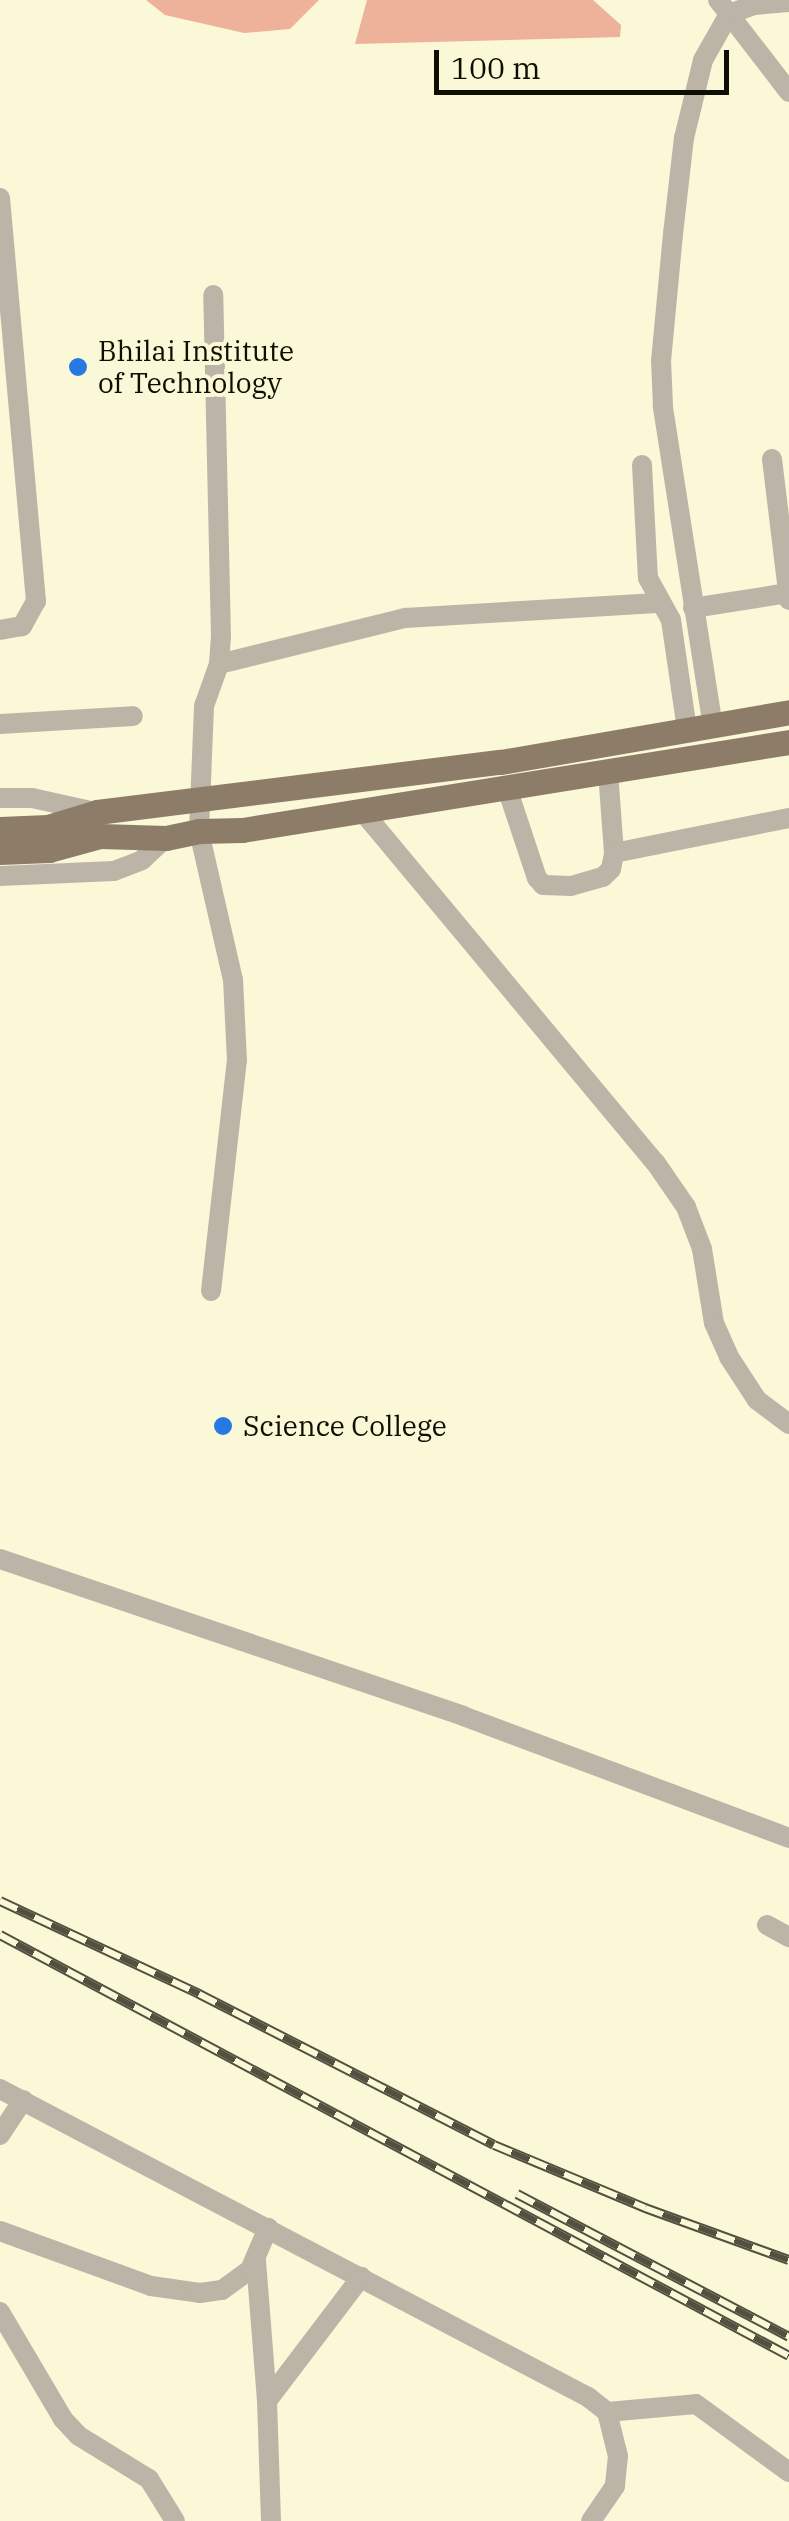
<!DOCTYPE html>
<style>
body{margin:0}
#map{position:relative;width:789px;height:2521px;overflow:hidden;background:#faf8d7;font-family:"IBM Plex Serif",serif}
div>[style]{position:absolute}
.green>*{inset:0;background:#eeb29a}
.minor>*{height:20px;margin:-10px;padding:0 10px;transform-origin:10px;border-radius:10px;background:#bdb4a8}
.major>*{height:25px;margin:-12.5px;padding:0 12.5px;transform-origin:12.5px;border-radius:12.5px;background:#8d7d68}
.rail>*{height:10px;margin-top:-5px;transform-origin:0;background:repeating-linear-gradient(90deg,#faf8d7 0 19px,#525140 0 38px);box-sizing:border-box;border-block:2px solid #525140}
.dots>*{width:28px;height:28px;translate:-50% -50%;box-sizing:border-box;border:5px solid #faf8d7;border-radius:50%}
span{translate:-50% -50%;white-space:nowrap;text-align:center;line-height:1.15;-webkit-text-stroke:8px #faf8d7;paint-order:stroke}
.poi-label{font-size:28px;color:#0f0e04}
.left{translate:0 -50%;text-align:left}
.scale{position:absolute;left:434px;top:50px;width:295px;height:45px;box-sizing:border-box;border:5px solid #0f0e04;border-top:0;padding-left:12px;font-size:30px;line-height:35px;white-space:nowrap;color:#0f0e04;-webkit-text-stroke:8px #faf8d7;paint-order:stroke}
</style>
<div id="map">
<div class="green">
<i style="clip-path:polygon(146px 0,319px 0,290px 29px,244px 33px,165px 15px)"></i>
<i style="clip-path:polygon(367px 0,593px 0,621px 25px,620px 37px,355px 44px)"></i>
</div>
<div class="minor">
<i style="left:718px;top:0;width:116px;rotate:52.3deg"></i>
<i style="left:0;top:198px;width:405px;rotate:84.9deg"></i>
<i style="left:36px;top:601px;width:29px;rotate:119deg"></i>
<i style="left:22px;top:626px;width:22px;rotate:170deg"></i>
<i style="left:772px;top:459px;width:142px;rotate:83.1deg"></i>
<i style="left:642px;top:465px;width:113px;rotate:87deg"></i>
<i style="left:648px;top:578px;width:48px;rotate:61.3deg"></i>
<i style="left:671px;top:620px;width:111px;rotate:81.7deg"></i>
<i style="left:693px;top:608px;width:96px;rotate:-9deg"></i>
<i style="left:219px;top:664px;width:192px;rotate:-13.9deg"></i>
<i style="left:405px;top:618px;width:256px;rotate:-3.4deg"></i>
<i style="left:0;top:724px;width:133px;rotate:-3.4deg"></i>
<i style="left:713px;top:727px;width:325px;rotate:-98.9deg"></i>
<i style="left:663px;top:406px;width:45px;rotate:-92.5deg"></i>
<i style="left:661px;top:361px;width:128px;rotate:-84.6deg"></i>
<i style="left:673px;top:234px;width:97px;rotate:-83.5deg"></i>
<i style="left:684px;top:138px;width:80px;rotate:-76.3deg"></i>
<i style="left:703px;top:60px;width:53px;rotate:-60.5deg"></i>
<i style="left:729px;top:14px;width:27px;rotate:-20deg"></i>
<i style="left:754px;top:5px;width:35px;rotate:-5deg"></i>
<i style="left:507px;top:788px;width:95px;rotate:71.6deg"></i>
<i style="left:537px;top:878px;width:9px;rotate:49deg"></i>
<i style="left:543px;top:885px;width:28px;rotate:2deg"></i>
<i style="left:571px;top:886px;width:33px;rotate:-16deg"></i>
<i style="left:603px;top:877px;width:11px;rotate:-45deg"></i>
<i style="left:611px;top:869px;width:16px;rotate:-79deg"></i>
<i style="left:614px;top:853px;width:81px;rotate:-94.2deg"></i>
<i style="left:0;top:798px;width:32px"></i>
<i style="left:32px;top:798px;width:65px;rotate:12.5deg"></i>
<i style="left:363px;top:812px;width:456px;rotate:50.2deg"></i>
<i style="left:655px;top:1162px;width:55px;rotate:55.4deg"></i>
<i style="left:686px;top:1207px;width:45px;rotate:69.1deg"></i>
<i style="left:702px;top:1249px;width:75px;rotate:80.8deg"></i>
<i style="left:714px;top:1323px;width:37px;rotate:66deg"></i>
<i style="left:729px;top:1357px;width:51px;rotate:56.9deg"></i>
<i style="left:757px;top:1400px;width:40px;rotate:37deg"></i>
<i style="left:614px;top:853px;width:178px;rotate:-11.3deg"></i>
<i style="left:0;top:876px;width:114px;rotate:-2.5deg"></i>
<i style="left:114px;top:871px;width:30px;rotate:-21deg"></i>
<i style="left:142px;top:860px;width:33px;rotate:-43deg"></i>
<i style="left:211px;top:1291px;width:231px;rotate:-83.6deg"></i>
<i style="left:237px;top:1061px;width:81px;rotate:-92.8deg"></i>
<i style="left:233px;top:980px;width:153px;rotate:-102.9deg"></i>
<i style="left:199px;top:831px;width:125px;rotate:-87.7deg"></i>
<i style="left:204px;top:706px;width:45px;rotate:-70.3deg"></i>
<i style="left:219px;top:664px;width:27px;rotate:-86deg"></i>
<i style="left:221px;top:637px;width:342px;rotate:-91.3deg"></i>
<i style="left:0;top:1559px;width:489px;rotate:18.7deg"></i>
<i style="left:463px;top:1716px;width:348px;rotate:20.5deg"></i>
<i style="left:767px;top:1925px;width:25px;rotate:29deg"></i>
<i style="left:0;top:2089px;width:664px;rotate:27.65deg"></i>
<i style="left:588px;top:2397px;width:24px;rotate:38deg"></i>
<i style="left:607px;top:2412px;width:45px;rotate:76deg"></i>
<i style="left:618px;top:2456px;width:30px;rotate:96deg"></i>
<i style="left:615px;top:2486px;width:42px;rotate:124.4deg"></i>
<i style="left:0;top:2135px;width:42px;rotate:-56.7deg"></i>
<i style="left:0;top:2231px;width:161px;rotate:20deg"></i>
<i style="left:151px;top:2286px;width:49px;rotate:8.1deg"></i>
<i style="left:200px;top:2293px;width:22px;rotate:-8deg"></i>
<i style="left:222px;top:2290px;width:34px;rotate:-36deg"></i>
<i style="left:250px;top:2270px;width:46px;rotate:-66.8deg"></i>
<i style="left:256px;top:2261px;width:140px;rotate:85.5deg"></i>
<i style="left:0;top:2312px;width:124px;rotate:59.5deg"></i>
<i style="left:63px;top:2419px;width:23px;rotate:47deg"></i>
<i style="left:79px;top:2436px;width:82px;rotate:31.6deg"></i>
<i style="left:149px;top:2479px;width:49px;rotate:58.2deg"></i>
<i style="left:607px;top:2412px;width:89px;rotate:-5.1deg"></i>
<i style="left:696px;top:2404px;width:115px;rotate:36.2deg"></i>
<i style="left:271px;top:2521px;width:120px;rotate:-91.9deg"></i>
<i style="left:267px;top:2401px;width:156px;rotate:-52.8deg"></i>
</div>
<div class="major">
<i style="left:0;top:829px;width:48px;rotate:-2.4deg"></i>
<i style="left:48px;top:827px;width:51px;rotate:-17deg"></i>
<i style="left:97px;top:812px;width:407px;rotate:-7.1deg"></i>
<i style="left:501px;top:762px;width:292px;rotate:-9.8deg"></i>
<i style="left:0;top:852px;width:49px;rotate:-2.3deg"></i>
<i style="left:49px;top:850px;width:53px;rotate:-15.4deg"></i>
<i style="left:100px;top:836px;width:66px;rotate:1.7deg"></i>
<i style="left:166px;top:838px;width:34px;rotate:-12deg"></i>
<i style="left:199px;top:831px;width:43px;rotate:-1.3deg"></i>
<i style="left:242px;top:830px;width:554px;rotate:-9.14deg"></i>
</div>
<div class="rail">
<i style="left:0;top:1901px;width:220px;rotate:25deg"></i>
<i style="left:199px;top:1994px;width:331px;rotate:27.1deg"></i>
<i style="left:494px;top:2145px;width:164px;rotate:22.6deg"></i>
<i style="left:645px;top:2208px;width:153px;rotate:19.9deg"></i>
<i style="left:0;top:1935px;width:894px;rotate:28.08deg"></i>
<i style="left:517px;top:2194px;width:307px;rotate:27.7deg"></i>
</div>
<div class="dots">
<i style="left:78px;top:367px;background:#2678e3"></i>
<i style="left:223px;top:1426px;background:#2678e3"></i>
</div>
<div class="poi-label">
<span class="left" style="left:98px;top:367px">Bhilai Institute<br>of Technology</span>
<span class="left" style="left:243px;top:1426px">Science College</span>
</div>
<div class="scale">100 m</div>
</div>
